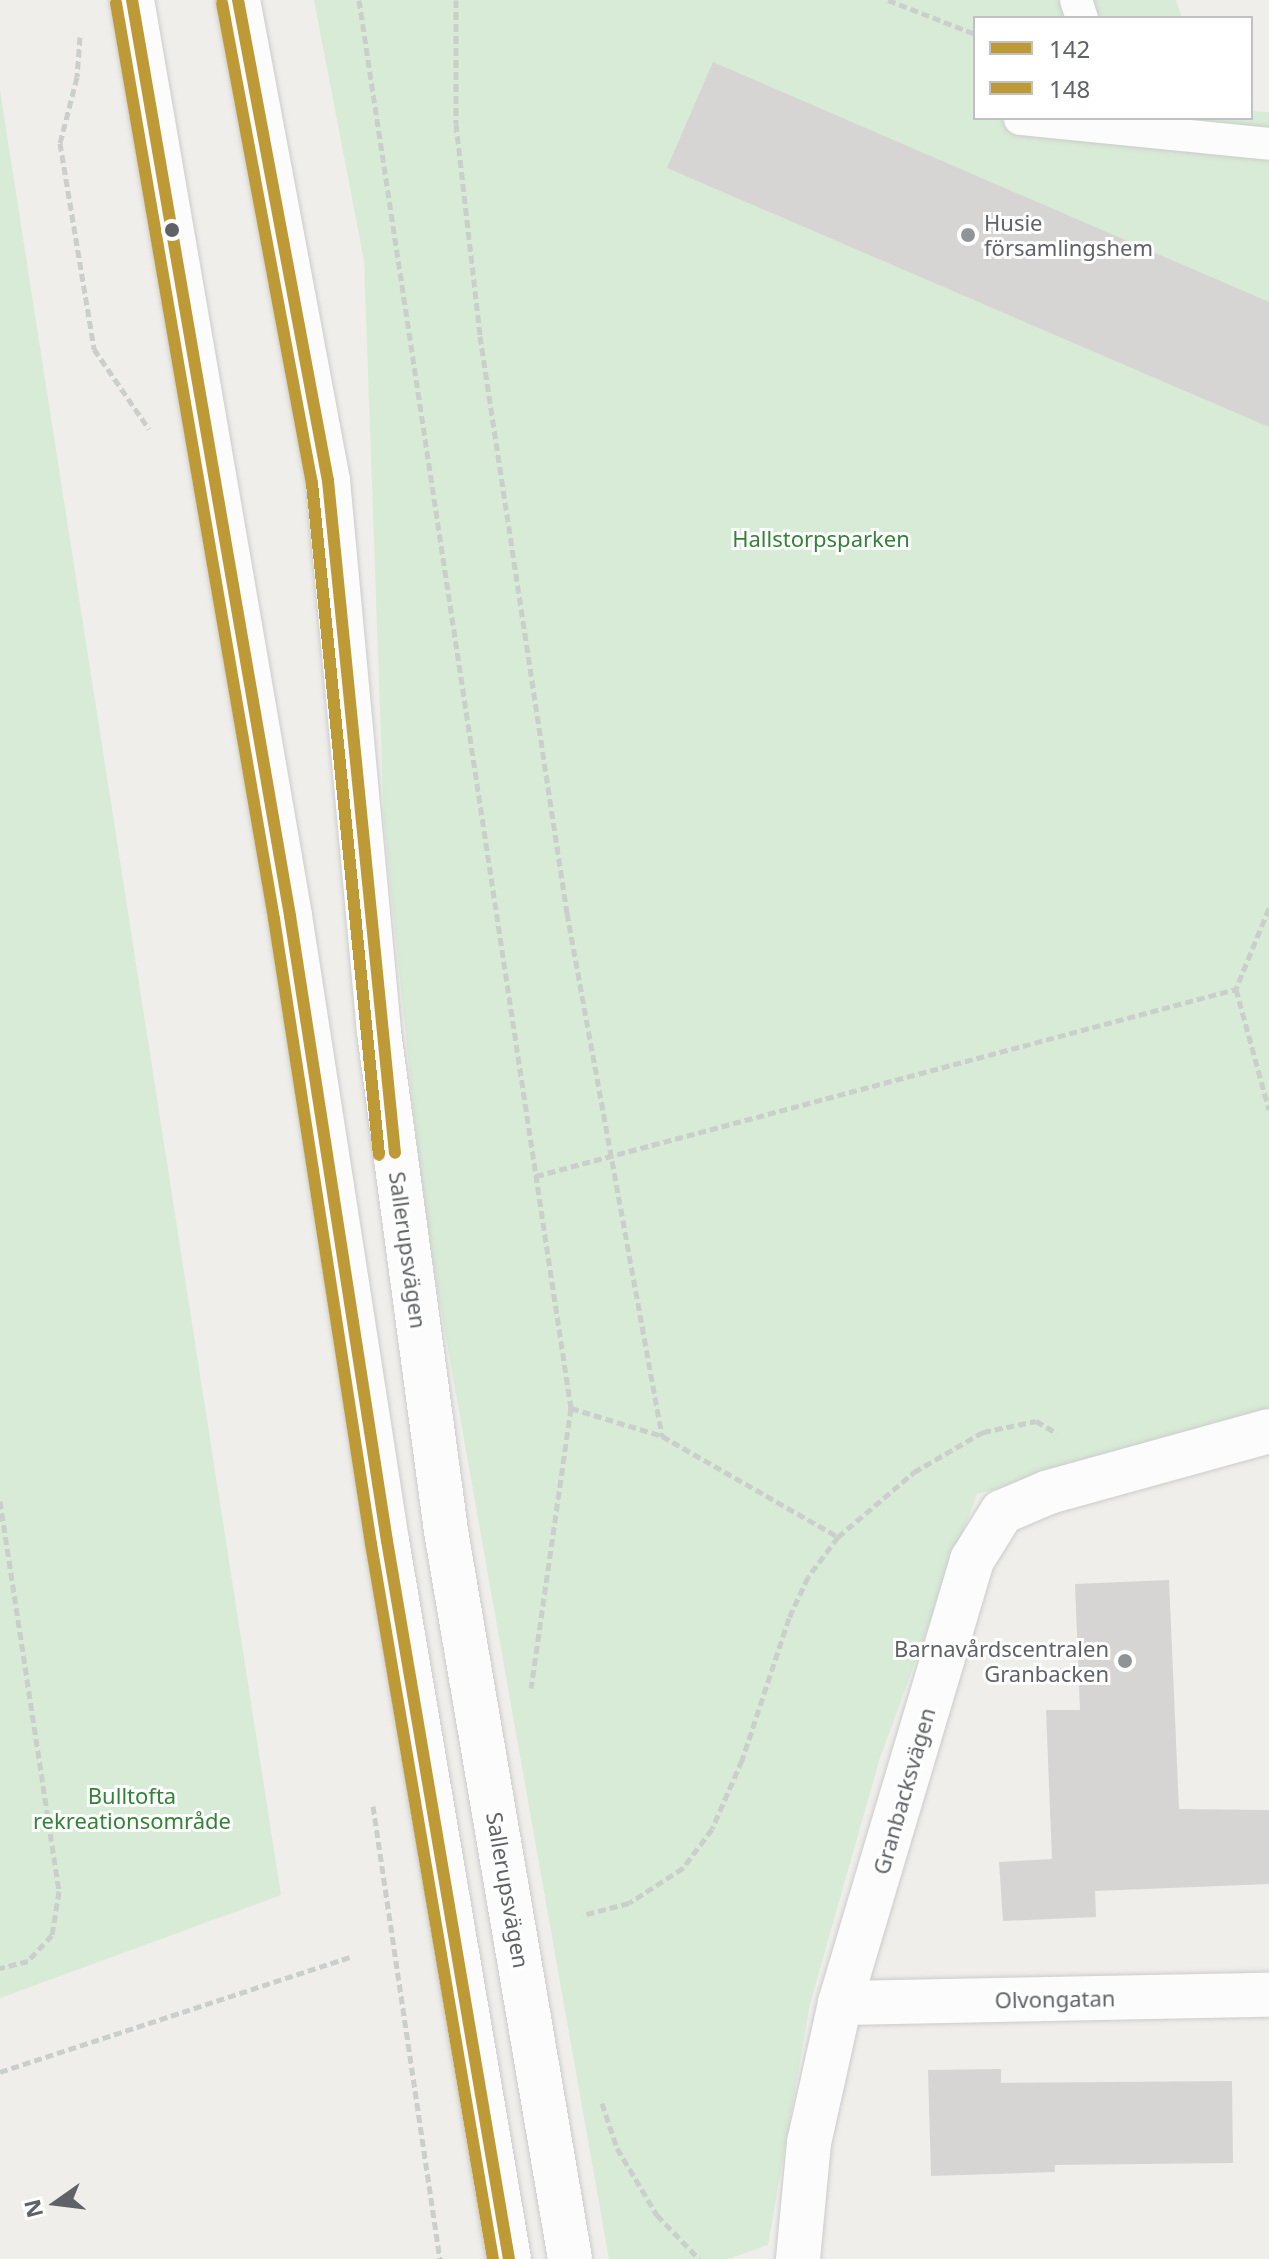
<!DOCTYPE html>
<meta charset="utf-8">
<style>
body{margin:0}
#map{position:relative;width:1269px;height:2259px;overflow:hidden;background:#efeeea;font-family:"Noto Sans",sans-serif}
div>[style]{position:absolute}
.green>*{inset:0;background:#d8ebd6}
.building>*{inset:0;background:#d6d5d3}
.path>*{height:5px;margin-top:-2.5px;transform-origin:0;background:repeating-linear-gradient(90deg,#cacfcc 0 8px,transparent 0 12px)}
.roads{filter:drop-shadow(0 0 2px #cbcccc) drop-shadow(0 0 2px #cbcccc)}
.service>*{height:32px;margin:-16px;padding:0 16px;transform-origin:16px;border-radius:16px;background:#fdfcfc}
.minor>*{height:44px;margin:-22px;padding:0 22px;transform-origin:22px;border-radius:22px;background:#fdfcfc}
.secondary>*{height:44px;margin:-22px;padding:0 22px;transform-origin:22px;border-radius:22px;background:#fdfcfc}
.bus-1>*{height:12px;margin:-6px;padding:0 6px;transform-origin:6px;border-radius:6px;background:#bd9a36}
.bus-2>*{height:12px;margin:-6px;padding:0 6px;transform-origin:6px;border-radius:6px;background:#bd9a36}
.dots>*{width:22px;height:22px;translate:-50% -50%;box-sizing:border-box;border:4px solid #fff;border-radius:50%}
span{translate:-50% -50%;white-space:nowrap;text-align:center;line-height:1.15;-webkit-text-stroke:6px #fff;paint-order:stroke}
.poi-label{font-size:22px;color:#5f6368}
.left{translate:0 -50%;text-align:left}
.right{translate:-100% -50%;text-align:right}
.park-label{font-size:22px;color:#348238}
.street-label{font-size:22px;color:#5f6368}
.legend{position:absolute;left:973px;top:16px;width:280px;height:104px;box-sizing:border-box;background:#fff;border:2px solid #bfc1c3;margin:0;padding:10px 14px;list-style:none;font-size:24px;color:#5f6368}
.legend li{display:flex;align-items:center;gap:16px;height:40px}
.legend b{width:40px;border:2px solid #bfc1c3}
.north{position:absolute;left:16px;top:2163px;width:80px;height:80px;-webkit-text-stroke:6px #fff;paint-order:stroke;rotate:256deg;font-size:22px;font-weight:700;line-height:32px;text-align:center;color:#5f6368}
.north::after{content:'';display:block;margin:auto;width:28px;height:36px;background:#5f6368;clip-path:polygon(50% 0,100% 100%,50% 72%,0 100%)}
</style>
<div id="map">
<div class="green">
<i style="clip-path:polygon(314px 0,1176px 0,1182px 18px,975px 18px,975px 118px,1251px 118px,1251px 111px,1269px 112px,1269px 1415px,977px 1494px,880px 1758px,810px 2004px,768px 2245px,728px 2259px,609px 2259px,424px 1213px,384px 823px,364px 261px)"></i>
<i style="clip-path:polygon(0 90px,281px 1895px,0 1998px)"></i>
</div>
<div class="building">
<i style="clip-path:polygon(713px 62px,1269px 302px,1269px 427px,667px 168px)"></i>
<i style="clip-path:polygon(1169px 1580px,1179px 1809px,1269px 1810px,1269px 1884px,1095px 1891px,1096px 1917px,1003px 1921px,999px 1862px,1052px 1859px,1046px 1710px,1080px 1710px,1075px 1584px)"></i>
<i style="clip-path:polygon(1001px 2069px,1001px 2083px,1232px 2081px,1233px 2163px,1055px 2165px,1055px 2172px,931px 2176px,928px 2070px)"></i>
</div>
<div class="path">
<i style="left:359px;top:0;width:1424px;rotate:81.44deg"></i>
<i style="left:571px;top:1408px;width:283px;rotate:98.1deg"></i>
<i style="left:456px;top:0;width:124px;rotate:90deg"></i>
<i style="left:456px;top:124px;width:213px;rotate:83.5deg"></i>
<i style="left:480px;top:336px;width:584px;rotate:81.43deg"></i>
<i style="left:567px;top:913px;width:532px;rotate:79.7deg"></i>
<i style="left:888px;top:0;width:93px;rotate:21.3deg"></i>
<i style="left:80px;top:37px;width:40px;rotate:94.3deg"></i>
<i style="left:77px;top:77px;width:68px;rotate:104.4deg"></i>
<i style="left:60px;top:143px;width:209px;rotate:80.6deg"></i>
<i style="left:94px;top:349px;width:97px;rotate:55.5deg"></i>
<i style="left:1269px;top:908px;width:87px;rotate:112.2deg"></i>
<i style="left:1236px;top:989px;width:125px;rotate:74.7deg"></i>
<i style="left:536px;top:1176px;width:725px;rotate:-14.96deg"></i>
<i style="left:571px;top:1408px;width:95px;rotate:17.1deg"></i>
<i style="left:662px;top:1436px;width:203px;rotate:29.8deg"></i>
<i style="left:838px;top:1537px;width:50px;rotate:126.9deg"></i>
<i style="left:808px;top:1577px;width:45px;rotate:114.9deg"></i>
<i style="left:789px;top:1618px;width:150px;rotate:108.3deg"></i>
<i style="left:742px;top:1760px;width:75px;rotate:113.5deg"></i>
<i style="left:712px;top:1829px;width:49px;rotate:126.6deg"></i>
<i style="left:683px;top:1868px;width:64px;rotate:147.1deg"></i>
<i style="left:629px;top:1903px;width:48px;rotate:165.4deg"></i>
<i style="left:0;top:1501px;width:394px;rotate:81.4deg"></i>
<i style="left:59px;top:1891px;width:45px;rotate:99deg"></i>
<i style="left:52px;top:1935px;width:35px;rotate:133deg"></i>
<i style="left:28px;top:1961px;width:29px;rotate:166deg"></i>
<i style="left:838px;top:1537px;width:100px;rotate:-40.5deg"></i>
<i style="left:914px;top:1472px;width:80px;rotate:-30.1deg"></i>
<i style="left:983px;top:1432px;width:54px;rotate:-11.7deg"></i>
<i style="left:1036px;top:1421px;width:24px;rotate:30deg"></i>
<i style="left:373px;top:1806px;width:458px;rotate:81.6deg"></i>
<i style="left:0;top:2072px;width:368px;rotate:-18.2deg"></i>
<i style="left:602px;top:2103px;width:47px;rotate:71.6deg"></i>
<i style="left:617px;top:2148px;width:78px;rotate:59.2deg"></i>
<i style="left:657px;top:2215px;width:61px;rotate:46.3deg"></i>
</div>
<div class="roads">
<div class="service">
<i style="left:1076px;top:0;width:19px;rotate:72deg"></i>
<i style="left:1020px;top:119px;width:250px;rotate:5.7deg"></i>
</div>
<div class="minor">
<i style="left:840px;top:2003px;width:429px;rotate:-1.1deg"></i>
<i style="left:798px;top:2259px;width:117px;rotate:-84.6deg"></i>
<i style="left:809px;top:2143px;width:143px;rotate:-77.5deg"></i>
<i style="left:840px;top:2003px;width:462px;rotate:-73.4deg"></i>
<i style="left:972px;top:1560px;width:57px;rotate:-58deg"></i>
<i style="left:1002px;top:1512px;width:51px;rotate:-23.1deg"></i>
<i style="left:1049px;top:1492px;width:228px;rotate:-15.5deg"></i>
</div>
<div class="secondary">
<i style="left:132px;top:0;width:930px;rotate:80.21deg"></i>
<i style="left:290px;top:916px;width:632px;rotate:81.18deg"></i>
<i style="left:387px;top:1541px;width:728px;rotate:80.36deg"></i>
<i style="left:238px;top:0;width:489px;rotate:79.4deg"></i>
<i style="left:328px;top:481px;width:553px;rotate:84.71deg"></i>
<i style="left:379px;top:1032px;width:503px;rotate:82.35deg"></i>
<i style="left:446px;top:1531px;width:738px;rotate:80.33deg"></i>
</div>
</div>
<div class="bus-1">
<i style="left:132px;top:0;width:930px;rotate:80.21deg"></i>
<i style="left:290px;top:916px;width:632px;rotate:81.18deg"></i>
<i style="left:387px;top:1541px;width:728px;rotate:80.36deg"></i>
<i style="left:238px;top:0;width:489px;rotate:79.4deg"></i>
<i style="left:328px;top:481px;width:675px;rotate:84.31deg"></i>
</div>
<div class="bus-2">
<i style="left:116px;top:3px;width:930px;rotate:80.21deg"></i>
<i style="left:274px;top:919px;width:632px;rotate:81.18deg"></i>
<i style="left:371px;top:1544px;width:725px;rotate:80.32deg"></i>
<i style="left:222px;top:3px;width:488px;rotate:79.4deg"></i>
<i style="left:312px;top:483px;width:675px;rotate:84.31deg"></i>
</div>
<div class="dots">
<i style="left:172px;top:230px;background:#5f6368"></i>
<i style="left:968px;top:235px;background:#919496"></i>
<i style="left:1125px;top:1661px;background:#919496"></i>
</div>
<div class="poi-label">
<span class="left" style="left:984px;top:235px">Husie<br>församlingshem</span>
<span class="right" style="left:1109px;top:1661px">Barnavårdscentralen<br>Granbacken</span>
</div>
<div class="park-label">
<span style="left:821px;top:539px">Hallstorpsparken</span>
<span style="left:132px;top:1808px">Bulltofta<br>rekreationsområde</span>
</div>
<div class="street-label">
<span style="left:408px;top:1250px;rotate:82deg">Sallerupsvägen</span>
<span style="left:904px;top:1791px;rotate:-74deg">Granbacksvägen</span>
<span style="left:508px;top:1890px;rotate:80deg">Sallerupsvägen</span>
<span style="left:1055px;top:1999px;rotate:-1deg">Olvongatan</span>
</div>
<ul class="legend">
<li><b style="height:10px;background:#bd9a36"></b>142</li>
<li><b style="height:10px;background:#bd9a36"></b>148</li>
</ul>
<div class="north">N</div>
</div>
